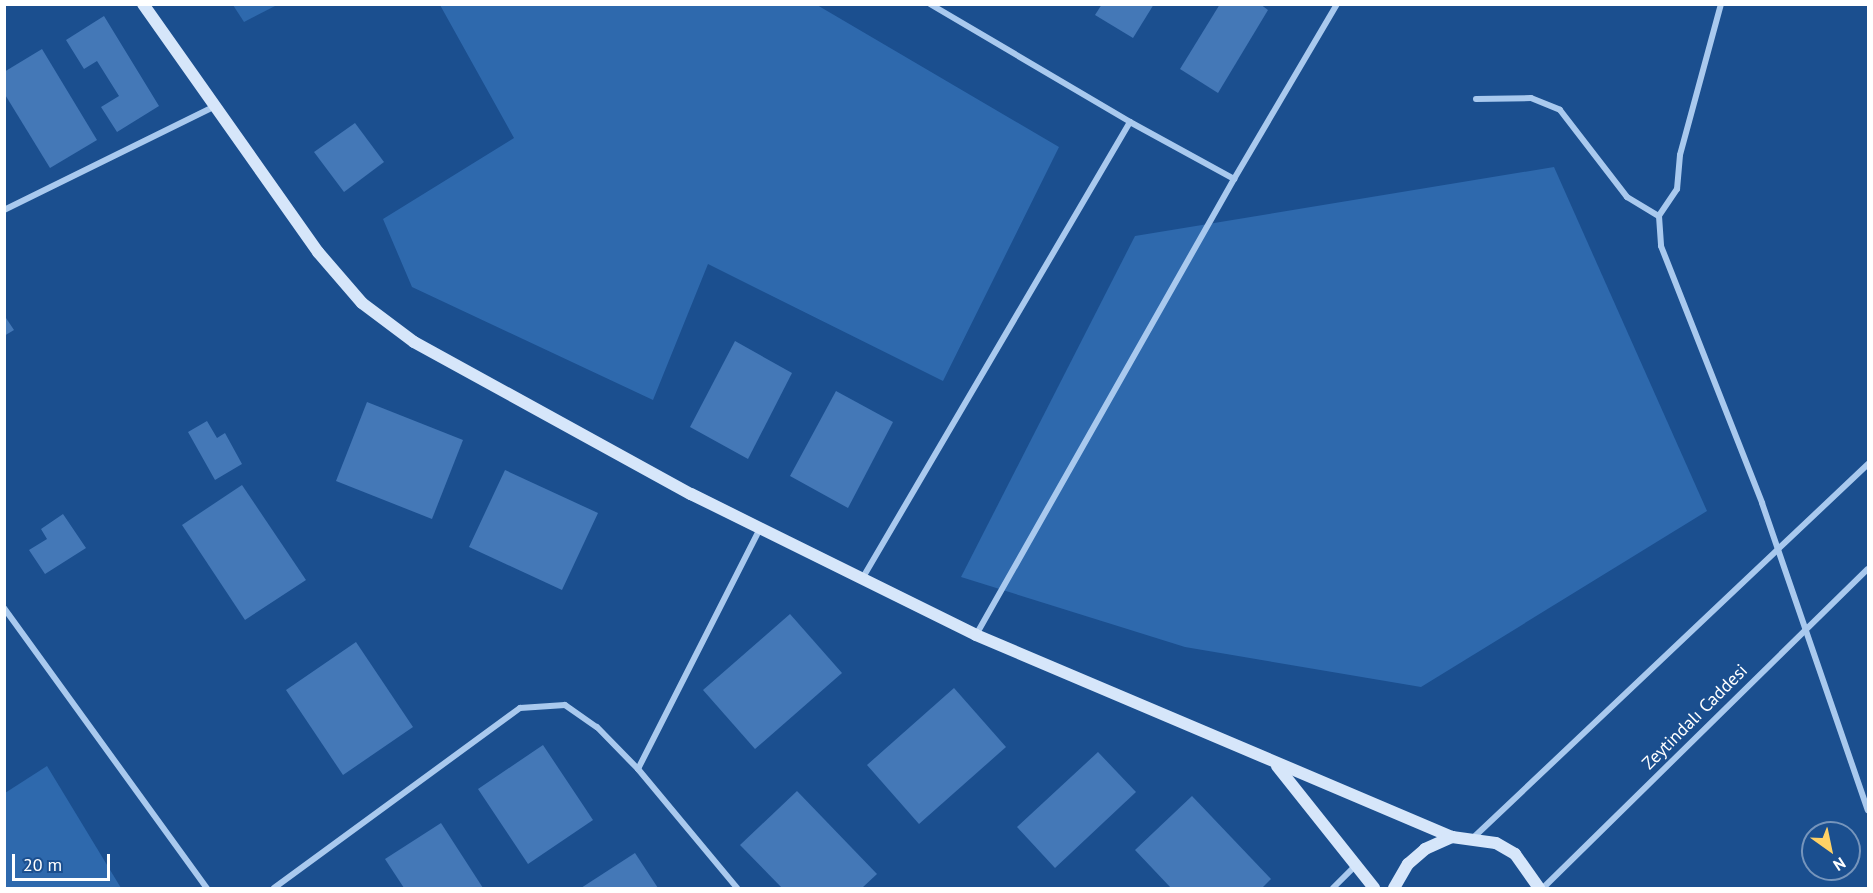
<!DOCTYPE html>
<meta charset="utf-8">
<style>
body{margin:0}
#map{position:relative;width:1873px;height:893px;overflow:hidden;background:#1b4f8f;font-family:"PT Sans",sans-serif}
div>[style]{position:absolute}
.green>*{inset:0;background:#2e69ad}
.building>*{inset:0;background:#4478b7}
.street>*{height:6px;margin:-3px;padding:0 3px;transform-origin:3px;border-radius:3px;background:#a9c9ee}
.secondary>*{height:12px;margin:-6px;padding:0 6px;transform-origin:6px;border-radius:6px;background:#d6e6fa}
span{translate:-50% -50%;white-space:nowrap;text-align:center;line-height:1.15;-webkit-text-stroke:4.5px #1b4f8f;paint-order:stroke}
.street-label{font-size:18px;color:#fff}
.frame{position:absolute;inset:0;border:6px solid #fff;pointer-events:none}
.north{position:absolute;left:1801px;top:821px;width:60px;height:60px;box-sizing:border-box;background:#1b4f8f;border:2px solid #7695bc;border-radius:50%;rotate:147deg;font-size:16px;font-weight:700;line-height:24px;text-align:center;color:#fff}
.north::after{content:'';display:block;margin:auto;width:21px;height:27px;background:#ffd166;clip-path:polygon(50% 0,100% 100%,50% 72%,0 100%)}
.scale{position:absolute;left:12px;top:854px;width:98px;height:27px;box-sizing:border-box;border:3px solid #fff;border-top:0;padding-left:8px;font-size:18px;line-height:21px;white-space:nowrap;color:#fff;-webkit-text-stroke:4px #1b4f8f;paint-order:stroke}
</style>
<div id="map">
<div class="green">
<i style="clip-path:polygon(233px 5px,277px 5px,244px 22px)"></i>
<i style="clip-path:polygon(440px 5px,817px 5px,1059px 147px,943px 381px,708px 264px,653px 400px,412px 287px,383px 219px,514px 138px)"></i>
<i style="clip-path:polygon(1554px 167px,1707px 511px,1421px 687px,1185px 647px,961px 577px,1135px 236px)"></i>
<i style="clip-path:polygon(47px 766px,121px 888px,5px 888px,5px 793px)"></i>
</div>
<div class="building">
<i style="clip-path:polygon(1102px 4px,1154px 4px,1133px 38px,1095px 15px)"></i>
<i style="clip-path:polygon(1220px 4px,1260px 4px,1268px 10px,1218px 93px,1180px 69px)"></i>
<i style="clip-path:polygon(104px 16px,159px 106px,117px 132px,101px 107px,119px 96px,97px 61px,84px 69px,66px 40px)"></i>
<i style="clip-path:polygon(42px 49px,97px 140px,50px 168px,4px 93px,4px 72px)"></i>
<i style="clip-path:polygon(355px 123px,384px 162px,344px 192px,314px 152px)"></i>
<i style="clip-path:polygon(4px 315px,14px 330px,4px 336px)"></i>
<i style="clip-path:polygon(735px 341px,792px 373px,748px 459px,690px 427px)"></i>
<i style="clip-path:polygon(836px 391px,893px 422px,848px 508px,790px 476px)"></i>
<i style="clip-path:polygon(367px 402px,463px 440px,432px 519px,336px 481px)"></i>
<i style="clip-path:polygon(207px 421px,217px 438px,225px 433px,242px 464px,215px 480px,188px 432px)"></i>
<i style="clip-path:polygon(505px 470px,598px 513px,562px 590px,469px 547px)"></i>
<i style="clip-path:polygon(242px 485px,306px 580px,245px 620px,182px 525px)"></i>
<i style="clip-path:polygon(63px 514px,86px 548px,45px 574px,29px 550px,47px 539px,41px 529px)"></i>
<i style="clip-path:polygon(790px 614px,842px 673px,755px 749px,703px 690px)"></i>
<i style="clip-path:polygon(356px 642px,413px 727px,343px 775px,286px 690px)"></i>
<i style="clip-path:polygon(954px 688px,1006px 747px,919px 824px,867px 765px)"></i>
<i style="clip-path:polygon(543px 745px,593px 820px,528px 864px,478px 789px)"></i>
<i style="clip-path:polygon(1098px 752px,1136px 792px,1055px 868px,1017px 827px)"></i>
<i style="clip-path:polygon(797px 791px,877px 874px,862px 888px,782px 888px,740px 845px)"></i>
<i style="clip-path:polygon(1192px 796px,1271px 879px,1262px 888px,1171px 888px,1135px 850px)"></i>
<i style="clip-path:polygon(441px 823px,483px 888px,404px 888px,385px 859px)"></i>
<i style="clip-path:polygon(635px 853px,658px 888px,581px 888px)"></i>
</div>
<div class="street">
<i style="left:930px;top:4px;width:232px;rotate:30.5deg"></i>
<i style="left:1721px;top:4px;width:156px;rotate:105.2deg"></i>
<i style="left:1680px;top:155px;width:34px;rotate:95deg"></i>
<i style="left:1677px;top:189px;width:32px;rotate:124deg"></i>
<i style="left:1659px;top:216px;width:30px;rotate:86deg"></i>
<i style="left:1661px;top:246px;width:276px;rotate:68.5deg"></i>
<i style="left:1762px;top:503px;width:325px;rotate:71deg"></i>
<i style="left:1476px;top:99px;width:55px;rotate:-1deg"></i>
<i style="left:1531px;top:98px;width:31px;rotate:22deg"></i>
<i style="left:1560px;top:110px;width:110px;rotate:52.4deg"></i>
<i style="left:1627px;top:197px;width:37px;rotate:31deg"></i>
<i style="left:4px;top:210px;width:235px;rotate:-26.2deg"></i>
<i style="left:862px;top:579px;width:530px;rotate:-59.61deg"></i>
<i style="left:1130px;top:122px;width:119px;rotate:28.7deg"></i>
<i style="left:4px;top:608px;width:346px;rotate:54.1deg"></i>
<i style="left:976px;top:635px;width:524px;rotate:-60.5deg"></i>
<i style="left:1234px;top:179px;width:203px;rotate:-59.5deg"></i>
<i style="left:638px;top:769px;width:269px;rotate:-63.1deg"></i>
<i style="left:1474px;top:837px;width:543px;rotate:-43.43deg"></i>
<i style="left:274px;top:888px;width:305px;rotate:-36.2deg"></i>
<i style="left:520px;top:708px;width:45px;rotate:-3.8deg"></i>
<i style="left:565px;top:705px;width:39px;rotate:35deg"></i>
<i style="left:597px;top:727px;width:59px;rotate:45.7deg"></i>
<i style="left:638px;top:769px;width:155px;rotate:50.2deg"></i>
<i style="left:1333px;top:888px;width:30px;rotate:-45deg"></i>
<i style="left:1543px;top:888px;width:455px;rotate:-44.5deg"></i>
</div>
<div class="secondary">
<i style="left:143px;top:4px;width:304px;rotate:54.8deg"></i>
<i style="left:318px;top:252px;width:67px;rotate:49.2deg"></i>
<i style="left:362px;top:303px;width:65px;rotate:36.9deg"></i>
<i style="left:414px;top:342px;width:316px;rotate:28.8deg"></i>
<i style="left:691px;top:494px;width:318px;rotate:26.3deg"></i>
<i style="left:976px;top:635px;width:517px;rotate:22.99deg"></i>
<i style="left:1277px;top:766px;width:156px;rotate:51.5deg"></i>
<i style="left:1394px;top:888px;width:28px;rotate:-60deg"></i>
<i style="left:1408px;top:864px;width:23px;rotate:-41deg"></i>
<i style="left:1425px;top:849px;width:30px;rotate:-24deg"></i>
<i style="left:1452px;top:837px;width:44px;rotate:7.8deg"></i>
<i style="left:1496px;top:843px;width:22px;rotate:30deg"></i>
<i style="left:1515px;top:854px;width:42px;rotate:54.8deg"></i>
</div>
<div class="street-label">
<span style="left:1695px;top:717px;rotate:-45deg">Zeytindalı Caddesi</span>
</div>
<div class="frame"></div>
<div class="north">N</div>
<div class="scale">20 m</div>
</div>
